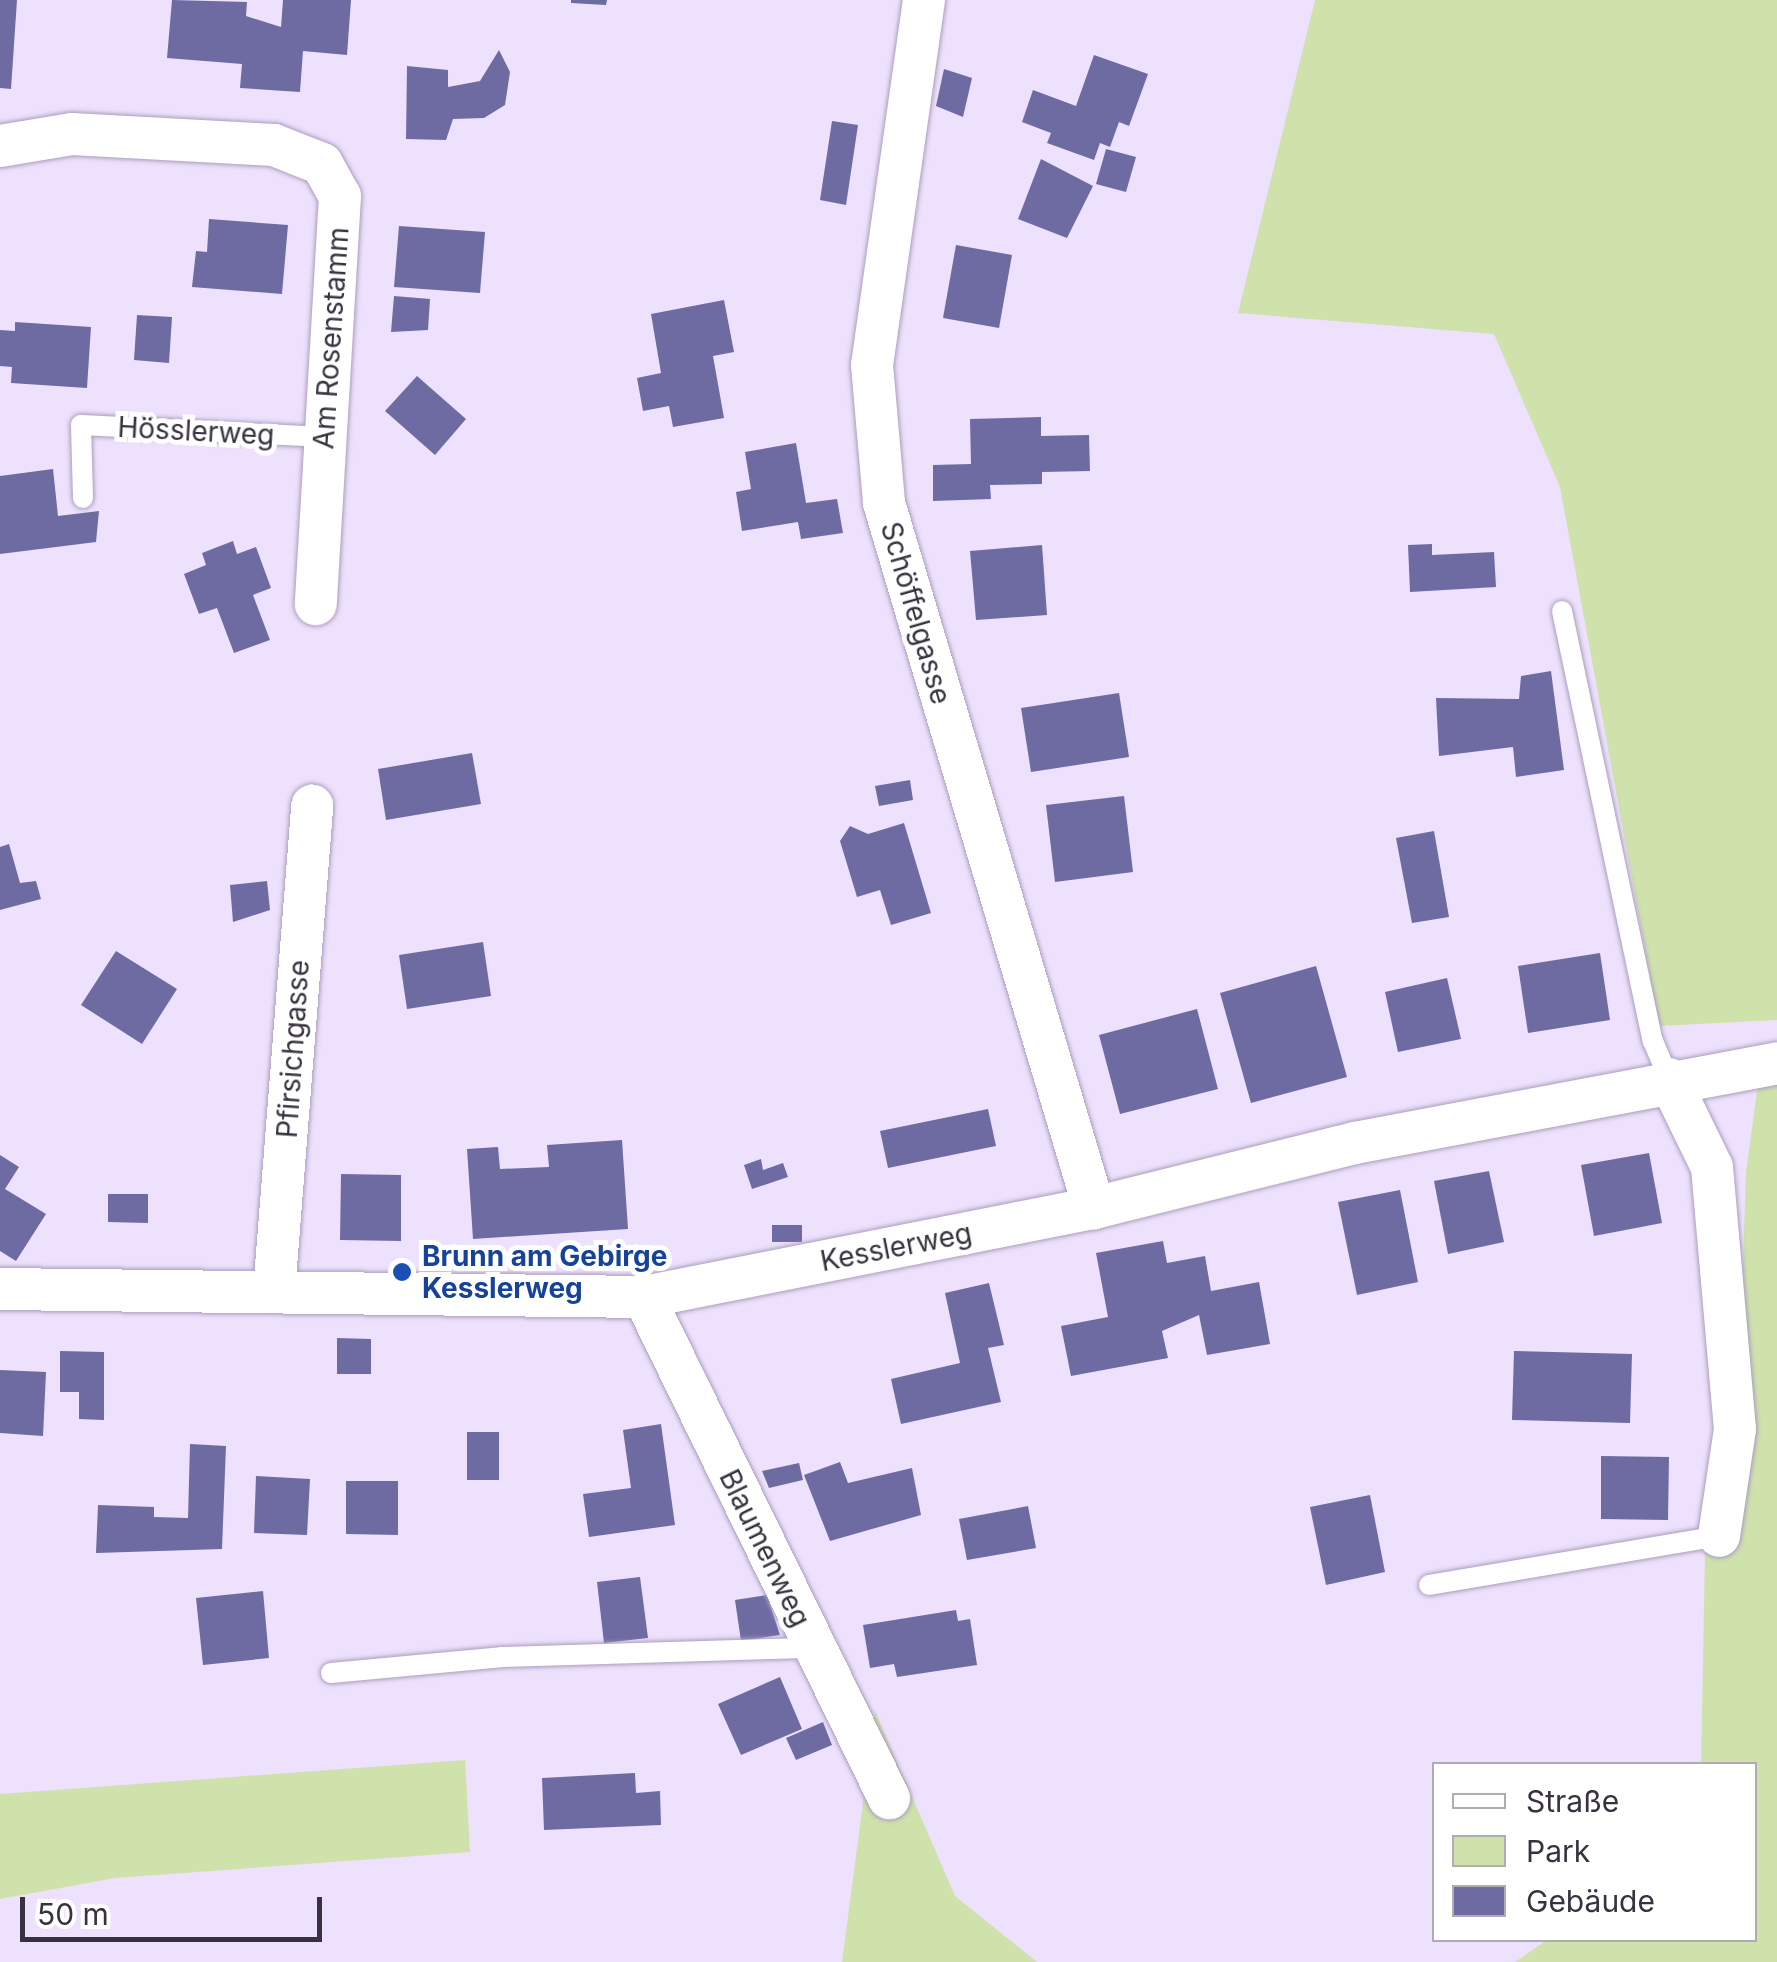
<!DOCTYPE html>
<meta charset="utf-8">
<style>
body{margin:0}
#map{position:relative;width:1777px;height:1962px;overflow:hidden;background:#ede1fd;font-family:Inter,sans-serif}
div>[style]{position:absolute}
.green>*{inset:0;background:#cfe2ac}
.building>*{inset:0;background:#6e6ba3}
.roads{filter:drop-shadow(0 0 2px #ac9dbe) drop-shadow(0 0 2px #ac9dbe)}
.lane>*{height:20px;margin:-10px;padding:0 10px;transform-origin:10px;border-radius:10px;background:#fff}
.street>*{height:42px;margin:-21px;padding:0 21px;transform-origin:21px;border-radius:21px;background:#fff}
.dots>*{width:28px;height:28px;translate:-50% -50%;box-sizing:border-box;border:5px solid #fff;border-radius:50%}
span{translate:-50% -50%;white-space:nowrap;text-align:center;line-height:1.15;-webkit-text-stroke:10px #fff;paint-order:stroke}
.street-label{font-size:28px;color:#383240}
.transit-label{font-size:28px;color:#164399;font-weight:700}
.left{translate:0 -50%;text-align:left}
.legend{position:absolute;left:1432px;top:1762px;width:325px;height:180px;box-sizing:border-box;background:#fff;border:2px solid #afadb3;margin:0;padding:12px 18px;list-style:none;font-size:30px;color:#383240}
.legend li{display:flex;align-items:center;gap:20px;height:50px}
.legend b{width:50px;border:2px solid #afadb3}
.scale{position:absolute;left:20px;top:1897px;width:302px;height:45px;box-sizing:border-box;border:5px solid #383240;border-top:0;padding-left:12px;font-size:30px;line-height:35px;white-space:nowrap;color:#383240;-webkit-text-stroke:8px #fff;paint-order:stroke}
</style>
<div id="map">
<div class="green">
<i style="clip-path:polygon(1315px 0,1777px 0,1777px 1020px,1659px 1026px,1560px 487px,1494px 334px,1238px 313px)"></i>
<i style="clip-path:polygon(1777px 1081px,1777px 1962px,1515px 1962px,1547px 1940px,1754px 1940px,1754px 1764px,1701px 1764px,1705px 1552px,1734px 1543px,1746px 1172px,1758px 1084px)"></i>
<i style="clip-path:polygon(875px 1711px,955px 1896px,1037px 1962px,842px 1962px)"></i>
<i style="clip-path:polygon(465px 1760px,470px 1852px,115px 1878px,0 1899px,0 1794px)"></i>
</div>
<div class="building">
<i style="clip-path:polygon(0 0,17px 0,11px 89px,0 88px)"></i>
<i style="clip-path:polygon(172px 0,247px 2px,246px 16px,281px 27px,283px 0,351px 0,347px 55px,303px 51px,300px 92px,240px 88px,242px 64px,167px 58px)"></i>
<i style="clip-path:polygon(571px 0,607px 0,606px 5px,571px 3px)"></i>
<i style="clip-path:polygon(499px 50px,510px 72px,505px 105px,484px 118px,453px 119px,446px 140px,406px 139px,407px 66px,448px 70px,448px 87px,480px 81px)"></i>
<i style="clip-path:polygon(1094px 55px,1148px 74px,1129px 126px,1119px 122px,1110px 147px,1100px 143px,1094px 160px,1047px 143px,1051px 133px,1022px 122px,1033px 90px,1076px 106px)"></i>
<i style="clip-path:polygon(944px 69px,972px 78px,963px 117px,936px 106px)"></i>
<i style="clip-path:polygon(832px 121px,858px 125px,846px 205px,820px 200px)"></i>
<i style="clip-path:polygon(1106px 149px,1136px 157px,1126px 192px,1096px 184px)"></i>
<i style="clip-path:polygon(1041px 159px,1093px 186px,1067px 238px,1018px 219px)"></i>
<i style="clip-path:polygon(209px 219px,288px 225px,282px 294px,192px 287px,196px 251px,207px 252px)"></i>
<i style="clip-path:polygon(399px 226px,485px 232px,480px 293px,394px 287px)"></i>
<i style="clip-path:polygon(956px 245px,1012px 255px,999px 328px,943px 318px)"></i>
<i style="clip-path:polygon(394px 296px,430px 299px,428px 330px,391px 332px)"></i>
<i style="clip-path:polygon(724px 300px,734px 352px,713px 356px,724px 418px,673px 427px,669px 406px,643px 411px,637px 378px,661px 373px,651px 314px)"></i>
<i style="clip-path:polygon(137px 315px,172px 317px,169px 363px,134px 360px)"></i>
<i style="clip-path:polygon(15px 322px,91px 327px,87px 388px,11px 383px,12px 367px,0 366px,0 330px,15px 331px)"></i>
<i style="clip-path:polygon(417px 376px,466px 419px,435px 455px,385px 411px)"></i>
<i style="clip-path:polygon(1041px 417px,1041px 436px,1089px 435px,1090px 471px,1042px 472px,1042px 484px,990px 485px,991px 499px,933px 501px,933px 465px,971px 464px,970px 419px)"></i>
<i style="clip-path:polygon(796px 443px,806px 503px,837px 499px,843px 533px,801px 539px,798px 522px,742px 531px,736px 492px,751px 489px,745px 452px)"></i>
<i style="clip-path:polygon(53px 469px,58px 516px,99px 511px,96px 542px,0 554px,0 476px)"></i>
<i style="clip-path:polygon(233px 541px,237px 554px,256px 547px,271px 588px,253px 595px,270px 640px,234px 653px,217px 608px,199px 614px,184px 574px,206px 565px,202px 553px)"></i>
<i style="clip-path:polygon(1432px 544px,1432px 555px,1494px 552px,1496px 587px,1410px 592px,1408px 545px)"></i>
<i style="clip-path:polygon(1042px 545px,1047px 615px,976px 620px,970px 551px)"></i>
<i style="clip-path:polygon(1551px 671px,1564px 770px,1516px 777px,1513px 747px,1439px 756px,1436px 698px,1519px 699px,1521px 676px)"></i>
<i style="clip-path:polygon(1119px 693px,1129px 757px,1031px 772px,1021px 708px)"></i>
<i style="clip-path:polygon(472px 753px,481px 804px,386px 820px,378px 769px)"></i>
<i style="clip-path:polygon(910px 780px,913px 800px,879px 806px,875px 786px)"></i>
<i style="clip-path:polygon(1124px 796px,1133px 872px,1055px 882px,1046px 805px)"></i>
<i style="clip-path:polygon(904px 823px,931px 913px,891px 925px,880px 890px,857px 897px,840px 841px,850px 826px,868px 834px)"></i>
<i style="clip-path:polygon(1434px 831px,1449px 917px,1412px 923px,1396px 838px)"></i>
<i style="clip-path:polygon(9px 844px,20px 883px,36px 881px,41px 899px,0 910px,0 847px)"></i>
<i style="clip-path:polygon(267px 881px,270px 910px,233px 922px,230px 885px)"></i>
<i style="clip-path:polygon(483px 942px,491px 996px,407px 1009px,399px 955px)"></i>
<i style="clip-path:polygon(116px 951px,177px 989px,142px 1044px,81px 1005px)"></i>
<i style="clip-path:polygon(1600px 953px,1610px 1020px,1528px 1033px,1518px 966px)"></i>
<i style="clip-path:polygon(1316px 966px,1347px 1077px,1251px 1103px,1220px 993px)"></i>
<i style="clip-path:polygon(1447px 978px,1461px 1039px,1398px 1052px,1385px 992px)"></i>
<i style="clip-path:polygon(1197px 1009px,1218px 1089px,1120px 1114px,1099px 1035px)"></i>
<i style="clip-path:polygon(988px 1109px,996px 1146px,888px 1168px,880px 1131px)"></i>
<i style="clip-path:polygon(622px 1140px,628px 1229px,473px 1239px,467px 1149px,498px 1147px,500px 1169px,549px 1167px,547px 1145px)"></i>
<i style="clip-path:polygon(1649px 1153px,1662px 1223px,1594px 1236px,1581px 1165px)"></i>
<i style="clip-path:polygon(0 1155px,19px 1167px,5px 1189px,46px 1214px,16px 1261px,0 1251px)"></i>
<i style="clip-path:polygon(761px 1159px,763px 1170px,783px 1163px,788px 1177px,752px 1189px,744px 1165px)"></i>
<i style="clip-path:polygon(1489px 1171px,1504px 1242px,1448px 1254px,1434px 1181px)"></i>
<i style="clip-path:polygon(341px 1174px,401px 1175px,401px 1241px,340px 1240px)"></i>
<i style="clip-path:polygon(1400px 1190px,1418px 1282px,1357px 1295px,1338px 1202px)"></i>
<i style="clip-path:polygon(108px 1194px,148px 1194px,148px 1223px,108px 1222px)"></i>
<i style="clip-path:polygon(772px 1225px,802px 1225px,802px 1242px,772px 1242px)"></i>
<i style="clip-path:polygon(1163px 1241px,1167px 1263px,1205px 1256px,1211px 1291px,1259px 1282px,1270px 1344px,1207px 1355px,1199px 1315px,1162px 1331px,1168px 1358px,1071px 1376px,1061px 1326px,1108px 1317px,1096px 1253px)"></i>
<i style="clip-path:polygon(989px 1283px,1004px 1345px,988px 1348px,1001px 1402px,901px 1424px,891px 1379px,960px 1363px,945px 1293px)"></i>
<i style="clip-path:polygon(337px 1338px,371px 1339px,371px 1374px,337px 1374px)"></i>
<i style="clip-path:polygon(60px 1351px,104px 1352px,104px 1420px,79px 1419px,79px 1392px,60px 1392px)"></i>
<i style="clip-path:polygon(1514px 1351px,1632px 1354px,1630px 1423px,1512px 1420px)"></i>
<i style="clip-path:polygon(0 1370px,46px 1372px,43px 1436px,0 1433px)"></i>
<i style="clip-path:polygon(661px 1424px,675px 1525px,589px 1537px,583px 1494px,631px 1488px,623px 1430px)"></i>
<i style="clip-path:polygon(467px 1432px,499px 1432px,499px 1480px,467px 1480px)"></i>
<i style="clip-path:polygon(190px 1444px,226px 1446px,222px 1549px,96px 1553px,98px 1505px,154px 1507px,154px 1517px,188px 1518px)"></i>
<i style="clip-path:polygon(1601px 1456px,1669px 1457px,1668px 1520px,1601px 1519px)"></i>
<i style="clip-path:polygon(840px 1462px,848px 1483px,912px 1468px,921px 1515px,830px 1541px,804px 1475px)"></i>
<i style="clip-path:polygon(799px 1463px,803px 1480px,769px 1488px,762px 1471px)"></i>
<i style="clip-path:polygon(256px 1476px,310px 1479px,307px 1535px,254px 1533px)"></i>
<i style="clip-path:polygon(346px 1481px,398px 1481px,398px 1535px,346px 1534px)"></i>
<i style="clip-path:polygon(1370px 1495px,1385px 1572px,1326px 1585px,1310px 1507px)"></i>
<i style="clip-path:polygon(1028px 1506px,1036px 1548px,967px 1560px,959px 1519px)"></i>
<i style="clip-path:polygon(640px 1577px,648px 1638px,604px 1643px,597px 1582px)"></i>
<i style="clip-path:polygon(263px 1591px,269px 1658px,203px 1665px,196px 1598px)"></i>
<i style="clip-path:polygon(767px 1595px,780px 1635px,741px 1641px,735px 1600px)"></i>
<i style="clip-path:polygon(956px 1610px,958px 1621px,970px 1619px,977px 1665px,897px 1677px,894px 1664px,870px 1668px,863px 1625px)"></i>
<i style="clip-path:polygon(780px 1677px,802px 1729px,741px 1755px,718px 1704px)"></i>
<i style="clip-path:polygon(823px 1722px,832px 1745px,796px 1760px,786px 1738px)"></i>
<i style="clip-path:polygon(635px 1773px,636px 1793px,660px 1791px,661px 1825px,544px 1830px,542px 1778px)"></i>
</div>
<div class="roads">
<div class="lane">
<i style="left:83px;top:498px;width:73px;rotate:-91.6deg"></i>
<i style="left:81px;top:425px;width:244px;rotate:2.8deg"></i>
<i style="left:1562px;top:611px;width:440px;rotate:78.1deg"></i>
<i style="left:1653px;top:1041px;width:41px;rotate:67.2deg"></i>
<i style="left:1429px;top:1585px;width:294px;rotate:-9.6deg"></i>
<i style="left:331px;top:1673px;width:173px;rotate:-5.3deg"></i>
<i style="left:503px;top:1657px;width:310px;rotate:-1.7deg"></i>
</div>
<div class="street">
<i style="left:924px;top:0;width:369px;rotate:98.1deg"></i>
<i style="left:872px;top:365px;width:139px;rotate:85deg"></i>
<i style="left:884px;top:503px;width:736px;rotate:73.41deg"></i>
<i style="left:0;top:146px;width:73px;rotate:-9.5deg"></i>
<i style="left:72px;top:134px;width:202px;rotate:3.1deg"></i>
<i style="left:274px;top:145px;width:52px;rotate:21.6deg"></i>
<i style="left:322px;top:164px;width:37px;rotate:61deg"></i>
<i style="left:340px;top:196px;width:409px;rotate:93.4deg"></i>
<i style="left:1669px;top:1079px;width:98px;rotate:64deg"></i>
<i style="left:1712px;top:1167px;width:263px;rotate:85deg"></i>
<i style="left:1735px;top:1429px;width:108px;rotate:98.5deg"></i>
<i style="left:0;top:1289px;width:644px;rotate:0.71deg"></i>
<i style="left:644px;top:1297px;width:459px;rotate:-11.2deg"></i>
<i style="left:1094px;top:1208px;width:269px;rotate:-14deg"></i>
<i style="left:1355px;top:1143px;width:430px;rotate:-10.7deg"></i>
<i style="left:274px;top:1292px;width:488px;rotate:-85.5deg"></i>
<i style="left:644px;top:1297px;width:558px;rotate:63.94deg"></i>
</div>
</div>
<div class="dots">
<i style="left:402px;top:1272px;background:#1a4fb4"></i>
</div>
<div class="street-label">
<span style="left:331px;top:338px;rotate:-86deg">Am Rosenstamm</span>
<span style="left:196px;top:431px;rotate:3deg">Hösslerweg</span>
<span style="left:916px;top:613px;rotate:74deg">Schöffelgasse</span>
<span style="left:293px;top:1049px;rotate:-86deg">Pfirsichgasse</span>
<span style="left:896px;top:1247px;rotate:-11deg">Kesslerweg</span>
<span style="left:765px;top:1548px;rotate:64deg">Blaumenweg</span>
</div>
<div class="transit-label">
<span class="left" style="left:422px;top:1272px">Brunn am Gebirge<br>Kesslerweg</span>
</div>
<ul class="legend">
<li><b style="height:12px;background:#fff"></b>Straße</li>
<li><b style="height:28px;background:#cfe2ac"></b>Park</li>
<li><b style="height:28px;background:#6e6ba3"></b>Gebäude</li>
</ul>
<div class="scale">50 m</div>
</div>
